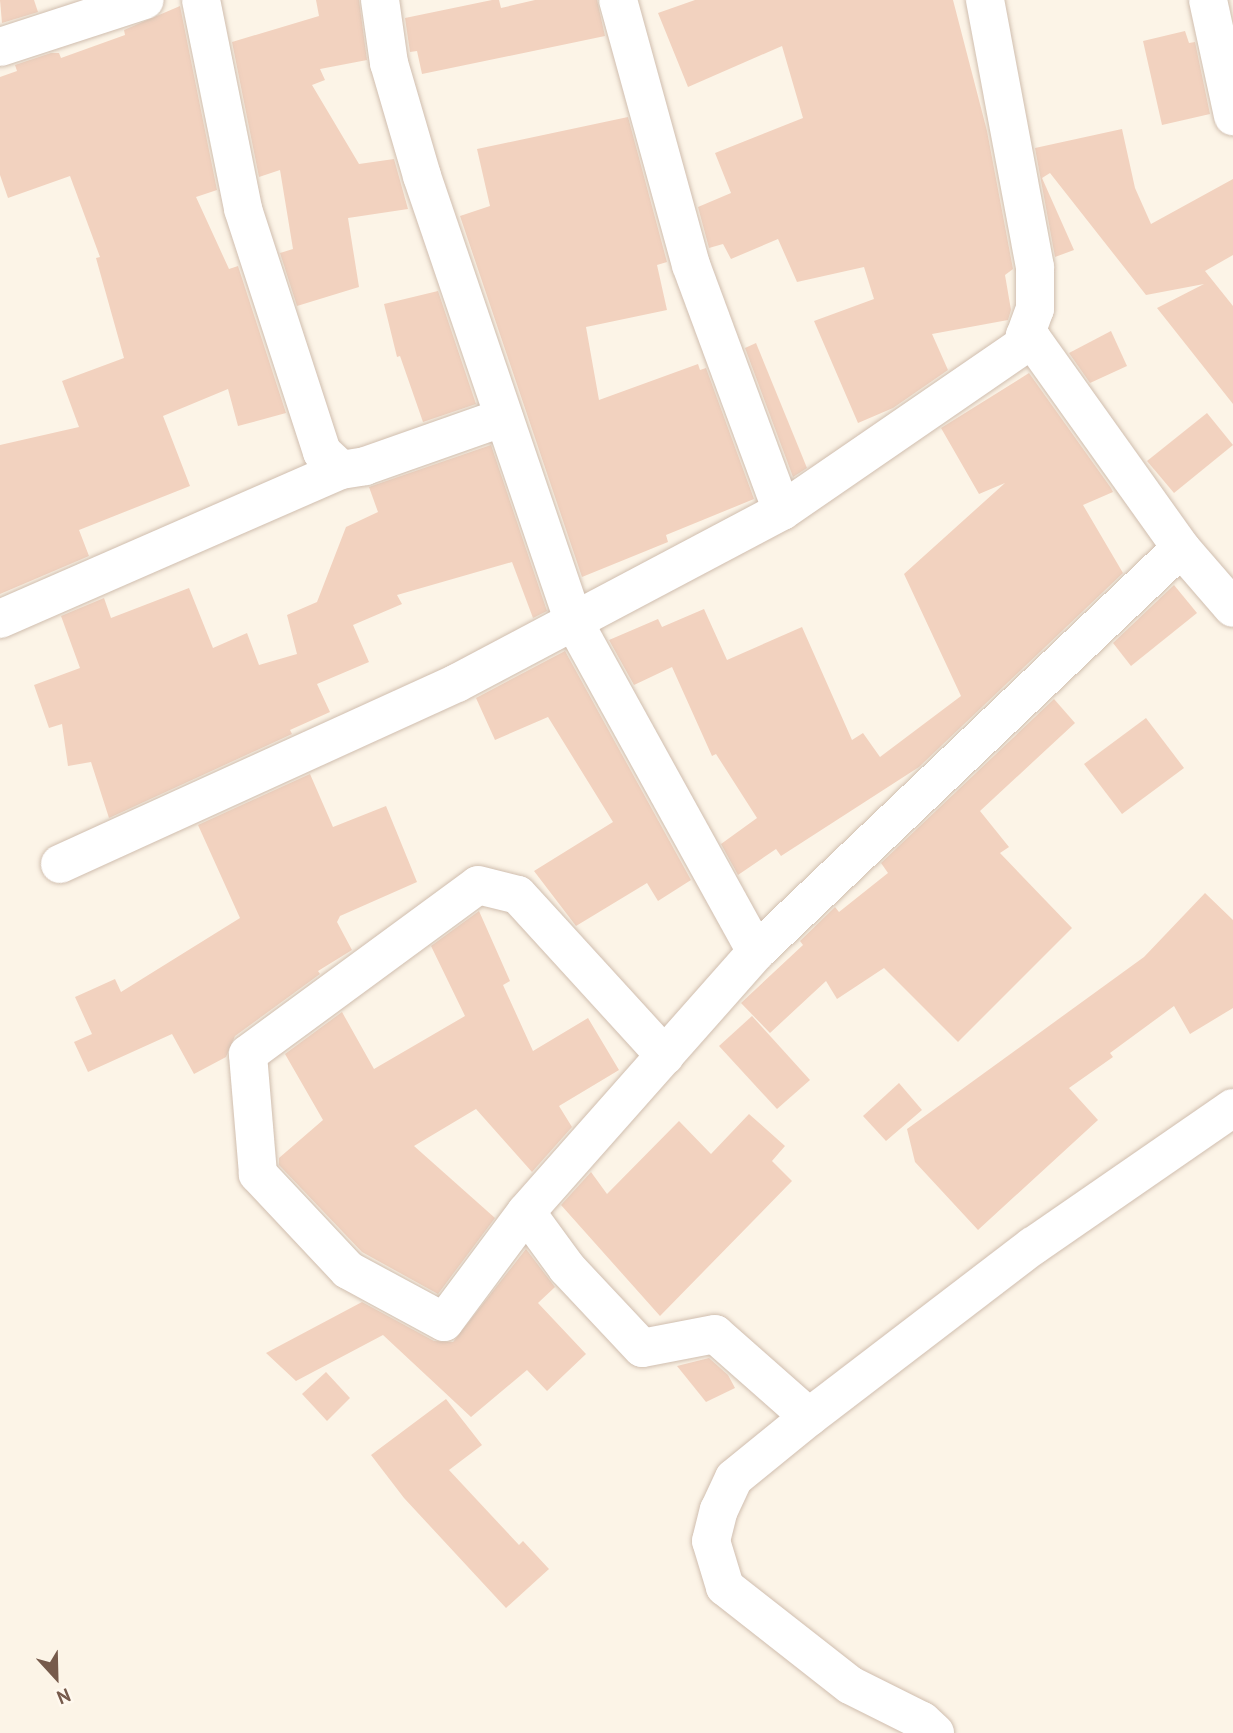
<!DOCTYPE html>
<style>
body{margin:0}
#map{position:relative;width:1233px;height:1733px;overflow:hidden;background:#fcf4e7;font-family:"PT Sans",sans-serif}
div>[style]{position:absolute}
.building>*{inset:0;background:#f2d2bf}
.roads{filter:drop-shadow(0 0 2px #d0beaf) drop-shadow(0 0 2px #d0beaf)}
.minor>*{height:38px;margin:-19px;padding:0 19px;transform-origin:19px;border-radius:19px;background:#fff}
span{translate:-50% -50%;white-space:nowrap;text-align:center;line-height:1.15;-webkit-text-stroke:7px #fff8ee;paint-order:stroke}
.north{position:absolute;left:21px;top:1642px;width:70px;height:70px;-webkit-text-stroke:5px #fff8ee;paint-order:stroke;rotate:158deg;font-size:19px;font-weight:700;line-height:28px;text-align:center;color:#765a4b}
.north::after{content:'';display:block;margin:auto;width:24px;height:32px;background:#765a4b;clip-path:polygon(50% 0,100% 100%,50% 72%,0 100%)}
</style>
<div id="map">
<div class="building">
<i style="clip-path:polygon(0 0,34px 0,38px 12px,2px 23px)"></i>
<i style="clip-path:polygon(316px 0,359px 0,367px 60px,320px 69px,325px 80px,312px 85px,359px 164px,394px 159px,408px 209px,348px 218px,359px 287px,297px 306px,280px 253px,293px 249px,280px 170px,259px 177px,232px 42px,319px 16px)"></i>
<i style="clip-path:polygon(492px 0,499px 0,501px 8px,535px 0,597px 0,605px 36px,422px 74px,417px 51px,410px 52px,405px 18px)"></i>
<i style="clip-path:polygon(695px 0,953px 0,987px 131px,1013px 269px,1005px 275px,1011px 310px,1008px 320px,932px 334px,948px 370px,893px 408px,858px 423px,814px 321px,874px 299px,864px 267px,797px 282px,778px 239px,731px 259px,723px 244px,709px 248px,698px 207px,731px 193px,715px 153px,803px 118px,782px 46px,688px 87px,658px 13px)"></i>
<i style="clip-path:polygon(180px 6px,217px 190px,196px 197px,229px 269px,238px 266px,286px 413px,238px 426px,228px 389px,163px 416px,190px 486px,79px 530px,89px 556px,0 594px,0 445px,79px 427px,62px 381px,124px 358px,96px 258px,100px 257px,70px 176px,8px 198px,0 175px,0 77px,17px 71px,15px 65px,51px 53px,59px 53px,61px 58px,125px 35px,124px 30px)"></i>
<i style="clip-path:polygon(1185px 31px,1189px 43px,1195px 42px,1210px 114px,1162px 125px,1143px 41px)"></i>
<i style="clip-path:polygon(628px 117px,667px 262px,657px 265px,667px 310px,586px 327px,599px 400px,698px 364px,700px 370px,706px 368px,754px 499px,666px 535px,668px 542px,582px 577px,460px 216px,490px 206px,477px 149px)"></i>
<i style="clip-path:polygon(1122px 129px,1135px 188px,1151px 224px,1233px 179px,1233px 255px,1205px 271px,1233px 306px,1233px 404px,1157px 308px,1204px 284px,1146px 295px,1050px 173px,1042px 178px,1074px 250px,1055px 257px,1035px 148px)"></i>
<i style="clip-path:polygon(438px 291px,476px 404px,423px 422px,400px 356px,397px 357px,384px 304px)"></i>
<i style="clip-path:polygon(1111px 331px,1127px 366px,1090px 383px,1069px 353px)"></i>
<i style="clip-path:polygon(756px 343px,807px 468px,793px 477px,745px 348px)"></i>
<i style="clip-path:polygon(1029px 373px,1111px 488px,1113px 492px,1083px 505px,1123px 573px,919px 767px,781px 856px,776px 849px,738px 875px,721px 844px,757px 818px,716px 754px,712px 756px,672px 667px,634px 685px,609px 640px,658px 619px,662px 627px,704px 609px,727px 660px,802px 627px,852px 740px,863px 733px,880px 757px,961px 696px,904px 574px,1005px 483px,979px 494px,941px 428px)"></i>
<i style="clip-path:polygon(1207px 413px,1233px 445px,1174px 493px,1147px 461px)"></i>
<i style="clip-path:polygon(491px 445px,547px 611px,533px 618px,512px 562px,397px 595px,402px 604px,353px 625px,369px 662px,317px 684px,330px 712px,290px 730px,292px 734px,109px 818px,91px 762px,68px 766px,62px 724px,49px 728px,34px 685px,80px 668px,61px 616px,104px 598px,111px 618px,189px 588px,213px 648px,247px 633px,259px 665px,297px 654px,287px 615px,317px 602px,346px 527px,378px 512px,369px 487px)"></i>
<i style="clip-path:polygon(1174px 585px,1197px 613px,1131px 666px,1113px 643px)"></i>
<i style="clip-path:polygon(565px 651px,691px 880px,658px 901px,647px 883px,576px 926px,534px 871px,613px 822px,548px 717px,495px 740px,476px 698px)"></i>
<i style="clip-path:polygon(1054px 699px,1075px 723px,980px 811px,1009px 847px,1000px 853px,1072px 928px,958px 1042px,884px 968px,837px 999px,826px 981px,770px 1033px,741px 1003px,803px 945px,800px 941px,835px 907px,839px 912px,888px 873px,881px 863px)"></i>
<i style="clip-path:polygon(1146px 718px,1184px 768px,1122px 814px,1084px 764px)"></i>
<i style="clip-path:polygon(310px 774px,333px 827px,386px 806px,417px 882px,340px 916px,337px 922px,352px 950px,318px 971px,320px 974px,235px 1036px,226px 1057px,194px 1074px,172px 1034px,88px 1072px,74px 1042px,92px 1034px,75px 997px,115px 979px,121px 992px,240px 918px,198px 825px)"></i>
<i style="clip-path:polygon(1205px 893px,1233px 920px,1233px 1008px,1190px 1034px,1174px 1006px,1110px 1053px,1113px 1057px,1069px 1088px,1098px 1120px,978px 1230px,915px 1162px,907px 1129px,1144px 957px)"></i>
<i style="clip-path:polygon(479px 911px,510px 981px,503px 985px,533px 1051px,588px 1018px,619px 1070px,559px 1106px,572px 1127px,532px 1172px,476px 1109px,414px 1146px,495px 1218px,438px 1294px,362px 1252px,279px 1165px,279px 1158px,323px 1120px,285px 1054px,342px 1012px,374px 1069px,465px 1016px,431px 946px)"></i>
<i style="clip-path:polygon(752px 1016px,810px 1080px,777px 1109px,719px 1046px)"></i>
<i style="clip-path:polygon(899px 1083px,922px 1110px,886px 1141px,863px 1116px)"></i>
<i style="clip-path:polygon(749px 1114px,785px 1146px,772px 1161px,792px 1181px,660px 1316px,561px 1205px,591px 1172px,607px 1194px,679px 1121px,711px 1154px)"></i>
<i style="clip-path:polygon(526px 1249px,555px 1287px,538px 1303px,586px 1354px,547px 1391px,527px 1370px,471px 1417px,383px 1335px,296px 1381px,266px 1353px,362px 1302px,434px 1341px,453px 1342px)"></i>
<i style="clip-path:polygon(709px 1358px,728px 1375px,735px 1388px,706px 1402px,677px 1366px)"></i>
<i style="clip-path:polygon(326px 1372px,350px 1398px,327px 1421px,302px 1394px)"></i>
<i style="clip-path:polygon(446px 1399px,482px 1445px,449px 1470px,519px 1545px,523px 1541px,549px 1569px,506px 1608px,404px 1498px,371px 1455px)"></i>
</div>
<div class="roads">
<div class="minor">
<i style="left:201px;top:0;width:213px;rotate:78.6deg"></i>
<i style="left:243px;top:209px;width:256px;rotate:72deg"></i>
<i style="left:322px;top:452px;width:26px;rotate:43deg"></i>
<i style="left:341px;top:470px;width:24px;rotate:-9deg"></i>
<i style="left:365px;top:466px;width:147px;rotate:-19.4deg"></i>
<i style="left:380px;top:0;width:64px;rotate:81.9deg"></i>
<i style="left:389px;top:63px;width:118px;rotate:73.7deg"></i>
<i style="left:422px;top:176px;width:471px;rotate:71.2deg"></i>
<i style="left:574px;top:622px;width:377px;rotate:61.1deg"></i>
<i style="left:618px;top:0;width:275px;rotate:74.6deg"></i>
<i style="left:691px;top:265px;width:262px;rotate:69.7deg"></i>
<i style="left:1208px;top:0;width:119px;rotate:77.8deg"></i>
<i style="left:0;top:47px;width:152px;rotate:-18deg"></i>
<i style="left:1032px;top:339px;width:257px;rotate:54.5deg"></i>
<i style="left:1181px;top:548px;width:79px;rotate:49.1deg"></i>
<i style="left:0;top:619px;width:372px;rotate:-23.6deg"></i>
<i style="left:60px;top:864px;width:436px;rotate:-24.5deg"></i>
<i style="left:457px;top:683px;width:368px;rotate:-27.9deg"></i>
<i style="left:782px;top:511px;width:303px;rotate:-34.5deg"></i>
<i style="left:1032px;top:339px;width:8px;rotate:-157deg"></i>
<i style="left:1025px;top:336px;width:29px;rotate:-70deg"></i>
<i style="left:1035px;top:309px;width:42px;rotate:-90deg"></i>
<i style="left:1035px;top:267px;width:272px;rotate:-100.6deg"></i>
<i style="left:526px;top:1212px;width:137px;rotate:126.7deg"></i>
<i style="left:444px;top:1322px;width:109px;rotate:-151.6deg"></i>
<i style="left:348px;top:1270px;width:132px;rotate:-133.2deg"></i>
<i style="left:258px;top:1174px;width:120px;rotate:-94.8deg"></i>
<i style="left:248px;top:1054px;width:285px;rotate:-36.3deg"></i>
<i style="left:478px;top:885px;width:41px;rotate:14deg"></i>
<i style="left:518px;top:895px;width:218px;rotate:47.6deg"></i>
<i style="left:809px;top:1417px;width:125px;rotate:-138.6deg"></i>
<i style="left:715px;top:1334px;width:74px;rotate:169.1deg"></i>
<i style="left:642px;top:1348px;width:110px;rotate:-133.2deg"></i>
<i style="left:567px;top:1268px;width:69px;rotate:-126.2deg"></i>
<i style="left:526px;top:1212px;width:347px;rotate:-48.5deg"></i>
<i style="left:756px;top:952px;width:586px;rotate:-43.55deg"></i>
<i style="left:935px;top:1733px;width:18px;rotate:-137deg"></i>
<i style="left:922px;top:1721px;width:80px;rotate:-153.4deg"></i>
<i style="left:850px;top:1685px;width:159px;rotate:-141.9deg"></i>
<i style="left:725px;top:1587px;width:48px;rotate:-106.9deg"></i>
<i style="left:711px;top:1541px;width:32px;rotate:-76deg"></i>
<i style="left:719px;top:1510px;width:35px;rotate:-65deg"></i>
<i style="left:734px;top:1478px;width:97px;rotate:-39.1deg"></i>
<i style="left:809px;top:1417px;width:282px;rotate:-37.4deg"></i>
<i style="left:1033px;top:1246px;width:243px;rotate:-34.6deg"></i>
</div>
</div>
<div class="north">N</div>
</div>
